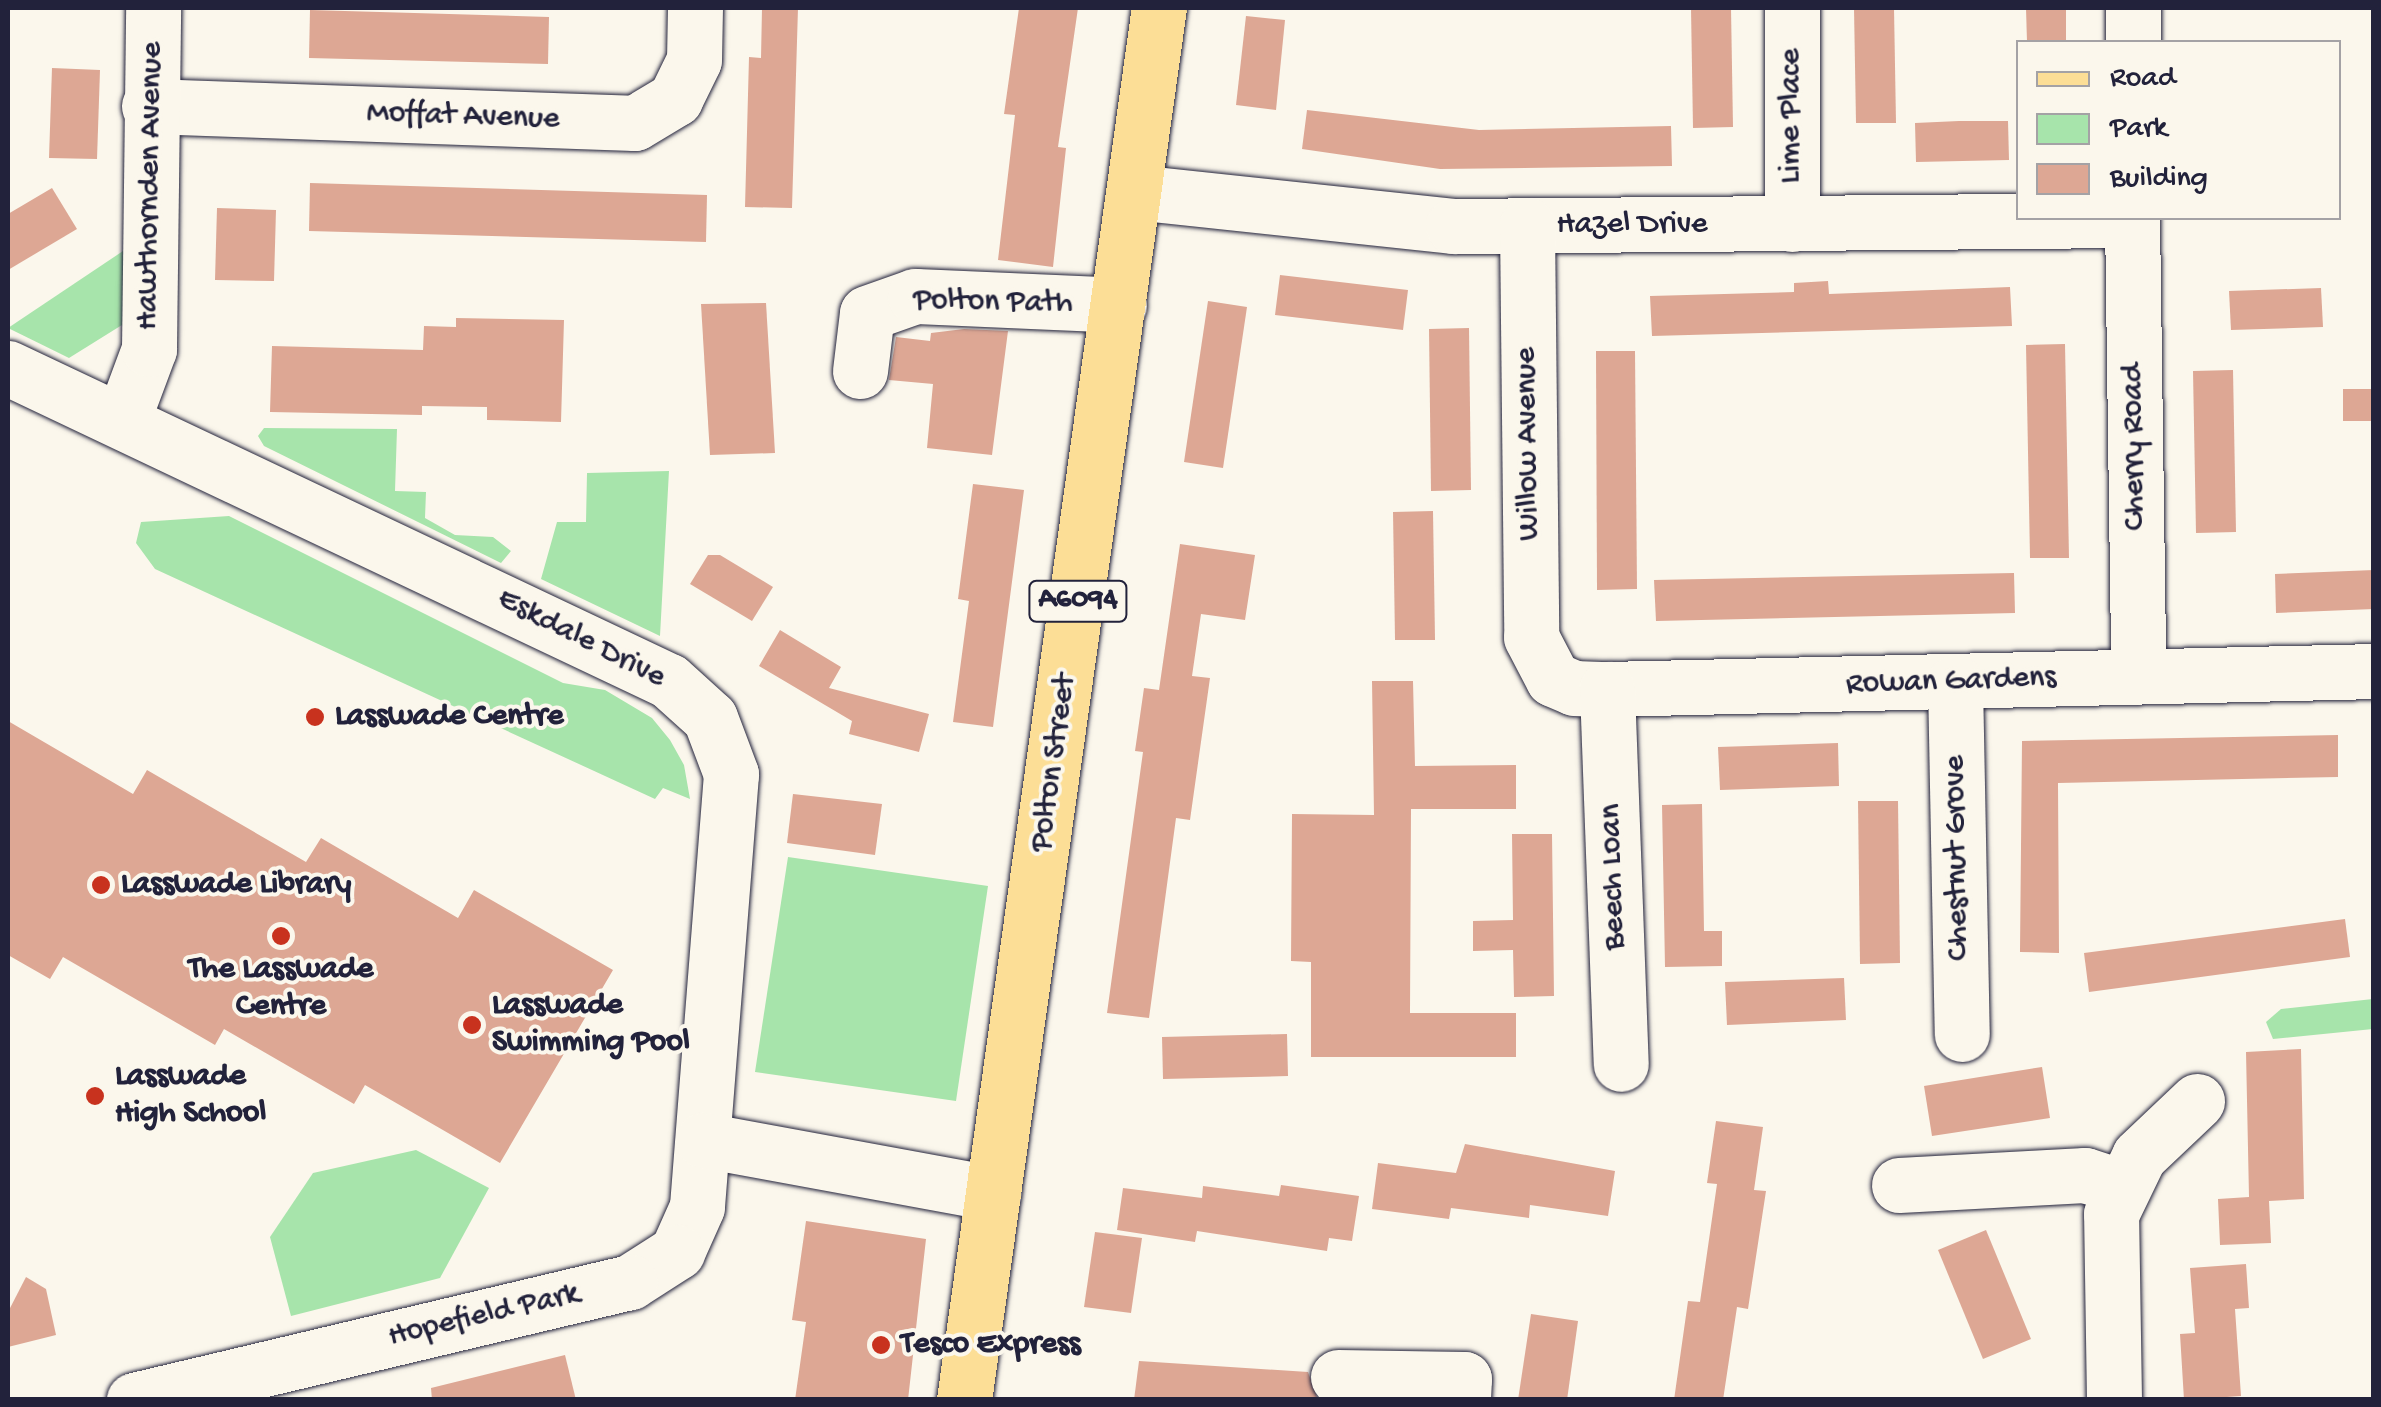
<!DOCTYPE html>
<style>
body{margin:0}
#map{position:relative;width:2381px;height:1407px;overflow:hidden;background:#fbf7ec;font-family:"Gochi Hand",sans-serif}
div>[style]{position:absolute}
.green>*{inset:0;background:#a7e4ab}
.building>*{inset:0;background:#dda794}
.roads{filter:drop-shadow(0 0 2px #22223b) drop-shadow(0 0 2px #22223b)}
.minor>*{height:55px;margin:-27.5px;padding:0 27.5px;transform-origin:27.5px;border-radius:27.5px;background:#fbf7ec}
.major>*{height:55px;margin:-27.5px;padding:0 27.5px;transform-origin:27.5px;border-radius:27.5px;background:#fcde96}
.dots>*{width:28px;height:28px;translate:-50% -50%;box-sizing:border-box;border:5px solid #fbf7ec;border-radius:50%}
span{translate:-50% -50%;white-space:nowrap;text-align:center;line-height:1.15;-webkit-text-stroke:8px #fbf7ec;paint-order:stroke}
.shield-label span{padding:2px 8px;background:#fbf7ec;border:2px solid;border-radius:8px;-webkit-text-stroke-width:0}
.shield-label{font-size:30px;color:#22223b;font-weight:700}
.street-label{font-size:32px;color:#22223b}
.poi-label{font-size:32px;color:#22223b;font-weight:700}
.left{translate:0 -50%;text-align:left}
.frame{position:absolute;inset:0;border:10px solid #22223b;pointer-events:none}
.legend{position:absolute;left:2016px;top:40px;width:325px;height:180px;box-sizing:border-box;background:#fbf7ec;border:2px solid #a4a2a5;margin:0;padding:12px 18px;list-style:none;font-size:30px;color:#22223b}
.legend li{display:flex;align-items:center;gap:20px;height:50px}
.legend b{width:50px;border:2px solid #a4a2a5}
</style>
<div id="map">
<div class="green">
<i style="clip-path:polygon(126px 249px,130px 320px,69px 358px,8px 328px)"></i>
<i style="clip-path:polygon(264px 428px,397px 429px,395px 491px,426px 492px,425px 518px,455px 535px,493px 537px,511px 551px,501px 563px,264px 446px,258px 436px)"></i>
<i style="clip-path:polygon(669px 471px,660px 636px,541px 579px,557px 522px,586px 522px,587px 473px)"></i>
<i style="clip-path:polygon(229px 516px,563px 683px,605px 690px,652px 718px,670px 740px,684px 765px,690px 799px,663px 788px,655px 799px,155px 569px,136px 543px,141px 522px)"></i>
<i style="clip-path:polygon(788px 857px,988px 886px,956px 1101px,755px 1072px)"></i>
<i style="clip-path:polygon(2373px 999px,2373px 1029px,2273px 1039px,2266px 1022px,2281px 1009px)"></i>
<i style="clip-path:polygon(416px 1150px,489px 1188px,440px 1278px,291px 1316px,270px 1237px,313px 1173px)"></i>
</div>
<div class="building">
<i style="clip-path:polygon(762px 8px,798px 8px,792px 208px,745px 207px,749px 57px,761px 58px)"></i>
<i style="clip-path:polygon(1019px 8px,1078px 8px,1058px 147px,1066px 148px,1053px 267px,998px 260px,1015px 115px,1004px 114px)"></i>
<i style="clip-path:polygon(1691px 8px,1731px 8px,1733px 127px,1693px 128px)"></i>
<i style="clip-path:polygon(1854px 8px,1894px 8px,1896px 123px,1856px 123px)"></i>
<i style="clip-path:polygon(2026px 8px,2066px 8px,2066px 42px,2027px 42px)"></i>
<i style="clip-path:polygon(310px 10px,549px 17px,548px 64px,309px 58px)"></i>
<i style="clip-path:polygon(1246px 16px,1285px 20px,1276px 110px,1236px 105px)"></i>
<i style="clip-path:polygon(52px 68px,100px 70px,97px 159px,49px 158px)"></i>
<i style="clip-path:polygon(1307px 110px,1479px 130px,1671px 126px,1672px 166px,1440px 169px,1302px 149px)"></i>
<i style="clip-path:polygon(1959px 121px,2008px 121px,2009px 160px,1916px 162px,1915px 123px)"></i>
<i style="clip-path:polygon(310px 183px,707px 195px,706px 242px,309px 231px)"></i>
<i style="clip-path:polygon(52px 188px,77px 229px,8px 270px,8px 214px)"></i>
<i style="clip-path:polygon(217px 208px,276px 210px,274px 281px,215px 280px)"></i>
<i style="clip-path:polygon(1280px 275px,1408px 290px,1403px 330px,1275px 315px)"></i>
<i style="clip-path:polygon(1828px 281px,1829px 294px,2010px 287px,2012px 326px,1652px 336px,1650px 296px,1794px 292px,1794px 283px)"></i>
<i style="clip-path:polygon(2321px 288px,2323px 327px,2231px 330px,2229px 291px)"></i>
<i style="clip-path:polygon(1208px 301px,1247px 307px,1223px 468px,1184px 462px)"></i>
<i style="clip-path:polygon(766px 303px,775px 453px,710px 455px,701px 304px)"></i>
<i style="clip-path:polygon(456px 318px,564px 320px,561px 422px,487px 420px,487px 407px,422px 406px,422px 415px,270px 412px,272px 346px,423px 350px,424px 326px,456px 327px)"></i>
<i style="clip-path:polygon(1469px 328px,1471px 490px,1431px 491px,1429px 329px)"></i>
<i style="clip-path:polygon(964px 329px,1008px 331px,992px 455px,927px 448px,933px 384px,889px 380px,896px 337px,930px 341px,931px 333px)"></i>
<i style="clip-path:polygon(2065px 344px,2069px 558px,2030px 558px,2026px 345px)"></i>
<i style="clip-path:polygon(1596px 351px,1635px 351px,1637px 589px,1597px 590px)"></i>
<i style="clip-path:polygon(2233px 370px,2236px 532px,2196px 533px,2193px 371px)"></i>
<i style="clip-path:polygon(2343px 389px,2374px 389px,2374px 421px,2343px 421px)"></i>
<i style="clip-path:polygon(973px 484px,1024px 490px,993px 727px,953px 722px,969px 601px,958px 599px)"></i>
<i style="clip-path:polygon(1433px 511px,1435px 640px,1395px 640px,1393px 512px)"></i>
<i style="clip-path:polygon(1180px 544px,1255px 555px,1245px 620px,1201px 614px,1192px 676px,1210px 678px,1190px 820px,1176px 818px,1149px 1018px,1107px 1013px,1143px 752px,1135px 751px,1144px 688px,1159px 690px)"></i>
<i style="clip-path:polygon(708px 555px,720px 555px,773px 587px,752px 621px,690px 584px)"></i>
<i style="clip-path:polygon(2374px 570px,2374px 609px,2276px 613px,2275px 574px)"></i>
<i style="clip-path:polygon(2014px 573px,2015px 613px,1656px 621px,1654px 580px)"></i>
<i style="clip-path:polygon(780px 630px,841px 667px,829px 688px,929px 714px,919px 752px,849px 734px,852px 721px,759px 666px)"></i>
<i style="clip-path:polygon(1372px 681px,1413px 681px,1415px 766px,1516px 765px,1516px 809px,1411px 809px,1410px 1013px,1516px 1013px,1516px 1057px,1311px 1057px,1311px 962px,1291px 961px,1292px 814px,1374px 815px)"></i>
<i style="clip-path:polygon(8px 721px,133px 794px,147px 770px,306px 862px,321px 838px,458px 918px,474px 890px,613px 970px,500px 1163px,365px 1085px,354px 1104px,224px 1029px,215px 1045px,63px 957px,50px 979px,8px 955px)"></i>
<i style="clip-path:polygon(2338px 735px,2338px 777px,2058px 783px,2059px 953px,2020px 952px,2022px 741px)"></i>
<i style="clip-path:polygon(1838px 743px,1839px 786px,1720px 790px,1718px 747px)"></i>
<i style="clip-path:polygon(793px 794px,882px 804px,875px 855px,787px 843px)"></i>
<i style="clip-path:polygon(1858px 801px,1898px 801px,1900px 963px,1860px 964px)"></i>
<i style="clip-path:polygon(1702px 804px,1704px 931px,1722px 931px,1722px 966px,1665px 967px,1662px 805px)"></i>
<i style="clip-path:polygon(1512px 834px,1552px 834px,1554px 996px,1514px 997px,1513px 950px,1473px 951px,1473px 921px,1513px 920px)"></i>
<i style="clip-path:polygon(2345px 919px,2350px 957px,2089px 992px,2084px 953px)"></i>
<i style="clip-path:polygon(1844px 978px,1846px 1020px,1727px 1025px,1725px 982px)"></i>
<i style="clip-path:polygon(1287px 1034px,1288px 1076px,1163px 1079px,1162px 1037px)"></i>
<i style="clip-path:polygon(2301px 1049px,2304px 1199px,2269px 1201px,2271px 1243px,2220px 1245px,2218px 1199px,2249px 1197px,2246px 1052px)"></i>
<i style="clip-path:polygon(2042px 1067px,2050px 1118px,1932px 1136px,1924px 1086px)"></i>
<i style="clip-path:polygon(1716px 1121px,1763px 1127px,1754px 1190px,1766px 1191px,1748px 1309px,1737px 1307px,1723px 1400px,1674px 1400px,1688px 1301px,1700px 1302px,1717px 1184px,1707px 1183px)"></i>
<i style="clip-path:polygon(1465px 1144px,1615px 1171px,1608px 1216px,1530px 1205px,1529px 1218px,1451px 1208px,1449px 1219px,1372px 1209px,1378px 1163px,1456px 1173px)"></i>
<i style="clip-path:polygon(1281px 1185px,1359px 1196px,1352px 1241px,1329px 1238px,1327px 1251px,1197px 1231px,1195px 1242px,1117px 1230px,1123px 1188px,1202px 1198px,1203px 1186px,1279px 1196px)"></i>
<i style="clip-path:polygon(806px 1221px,926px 1239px,908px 1400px,795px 1400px,806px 1322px,792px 1320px)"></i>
<i style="clip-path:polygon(1986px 1230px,2031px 1339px,1983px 1359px,1938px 1250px)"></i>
<i style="clip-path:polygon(1095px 1232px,1142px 1238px,1131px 1313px,1084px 1307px)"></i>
<i style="clip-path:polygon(2246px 1264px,2249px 1308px,2235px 1309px,2241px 1396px,2184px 1400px,2180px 1334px,2195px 1333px,2190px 1268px)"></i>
<i style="clip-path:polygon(26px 1277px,46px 1289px,56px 1335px,8px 1347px,8px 1312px)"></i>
<i style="clip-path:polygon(1531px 1314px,1578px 1321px,1567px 1400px,1518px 1400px)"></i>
<i style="clip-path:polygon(565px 1355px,576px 1400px,432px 1400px,431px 1388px)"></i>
<i style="clip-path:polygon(1139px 1361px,1308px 1372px,1318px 1400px,1134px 1400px)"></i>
</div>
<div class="roads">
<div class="minor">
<i style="left:2133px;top:42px;width:34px;rotate:-90deg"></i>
<i style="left:149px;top:106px;width:486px;rotate:2deg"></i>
<i style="left:635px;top:123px;width:47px;rotate:-31deg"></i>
<i style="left:675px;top:99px;width:43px;rotate:-64deg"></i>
<i style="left:694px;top:60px;width:52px;rotate:-88.9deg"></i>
<i style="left:1135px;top:192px;width:320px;rotate:6.1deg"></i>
<i style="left:1453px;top:226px;width:679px;rotate:-0.51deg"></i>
<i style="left:2132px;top:218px;width:458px;rotate:89.2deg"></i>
<i style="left:1792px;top:224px;width:216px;rotate:-90deg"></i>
<i style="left:1527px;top:225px;width:412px;rotate:89.4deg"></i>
<i style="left:1531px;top:637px;width:47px;rotate:62.4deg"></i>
<i style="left:1553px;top:679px;width:23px;rotate:23deg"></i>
<i style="left:1574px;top:688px;width:33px;rotate:2deg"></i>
<i style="left:1607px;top:689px;width:767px;rotate:-1.34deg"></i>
<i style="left:8px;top:368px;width:731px;rotate:25.34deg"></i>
<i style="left:669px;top:681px;width:55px;rotate:42.1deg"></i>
<i style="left:710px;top:718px;width:60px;rotate:69.4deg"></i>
<i style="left:731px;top:774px;width:434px;rotate:94.5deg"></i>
<i style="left:697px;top:1207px;width:49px;rotate:114deg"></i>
<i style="left:677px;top:1252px;width:56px;rotate:147.4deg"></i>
<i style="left:630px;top:1282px;width:510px;rotate:166.62deg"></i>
<i style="left:860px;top:371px;width:58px;rotate:-83.1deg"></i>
<i style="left:867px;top:313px;width:51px;rotate:-19.5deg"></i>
<i style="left:915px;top:296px;width:204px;rotate:2.5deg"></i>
<i style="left:123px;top:419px;width:75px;rotate:-69.6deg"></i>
<i style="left:149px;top:349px;width:341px;rotate:-89.3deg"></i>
<i style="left:1955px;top:682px;width:352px;rotate:88.9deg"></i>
<i style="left:1607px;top:689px;width:375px;rotate:87.9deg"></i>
<i style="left:703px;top:1140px;width:295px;rotate:10.4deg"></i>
<i style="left:1899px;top:1185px;width:186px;rotate:-3.1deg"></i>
<i style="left:2085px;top:1175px;width:36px;rotate:18deg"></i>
<i style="left:1338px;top:1377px;width:126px;rotate:0.9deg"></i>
<i style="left:1464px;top:1379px;width:21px;rotate:93deg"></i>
<i style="left:2114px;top:1400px;width:186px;rotate:-90.9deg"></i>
<i style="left:2111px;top:1214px;width:64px;rotate:-64.2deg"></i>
<i style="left:2139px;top:1156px;width:80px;rotate:-43.5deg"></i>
</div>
<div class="major">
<i style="left:964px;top:1400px;width:1406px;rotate:-82.03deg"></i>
</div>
</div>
<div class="dots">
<i style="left:315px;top:717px;background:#c8321e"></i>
<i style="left:101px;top:885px;background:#c8321e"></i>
<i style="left:281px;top:936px;background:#c8321e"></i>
<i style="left:472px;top:1025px;background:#c8321e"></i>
<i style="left:95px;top:1096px;background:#c8321e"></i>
<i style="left:881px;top:1345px;background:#c8321e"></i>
</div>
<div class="shield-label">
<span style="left:1078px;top:601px">A6094</span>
</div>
<div class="street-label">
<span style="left:1792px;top:116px;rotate:-90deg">Lime Place</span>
<span style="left:463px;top:117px;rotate:2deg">Moffat Avenue</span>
<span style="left:151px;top:186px;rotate:-89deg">Hawthornden Avenue</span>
<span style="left:1632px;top:225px">Hazel Drive</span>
<span style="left:993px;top:303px;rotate:1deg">Polton Path</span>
<span style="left:1529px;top:444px;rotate:-91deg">Willow Avenue</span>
<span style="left:2135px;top:447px;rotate:-91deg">Cherry Road</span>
<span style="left:581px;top:639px;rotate:27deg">Eskdale Drive</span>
<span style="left:1951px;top:682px;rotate:-2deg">Rowan Gardens</span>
<span style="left:1055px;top:763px;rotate:-82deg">Polton Street</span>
<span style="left:1958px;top:858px;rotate:-91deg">Chestnut Grove</span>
<span style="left:1614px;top:877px;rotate:-92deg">Beech Loan</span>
<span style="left:484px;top:1316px;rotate:-13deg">Hopefield Park</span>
</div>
<div class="poi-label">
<span class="left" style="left:335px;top:717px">Lasswade Centre</span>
<span class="left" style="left:121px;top:885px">Lasswade Library</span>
<span style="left:281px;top:989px">The Lasswade<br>Centre</span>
<span class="left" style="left:492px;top:1025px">Lasswade<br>Swimming Pool</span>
<span class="left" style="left:115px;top:1096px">Lasswade<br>High School</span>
<span class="left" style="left:901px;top:1345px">Tesco Express</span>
</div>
<div class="frame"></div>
<ul class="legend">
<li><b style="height:12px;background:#fcde96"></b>Road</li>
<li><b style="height:28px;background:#a7e4ab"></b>Park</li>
<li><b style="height:28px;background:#dda794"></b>Building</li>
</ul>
</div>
